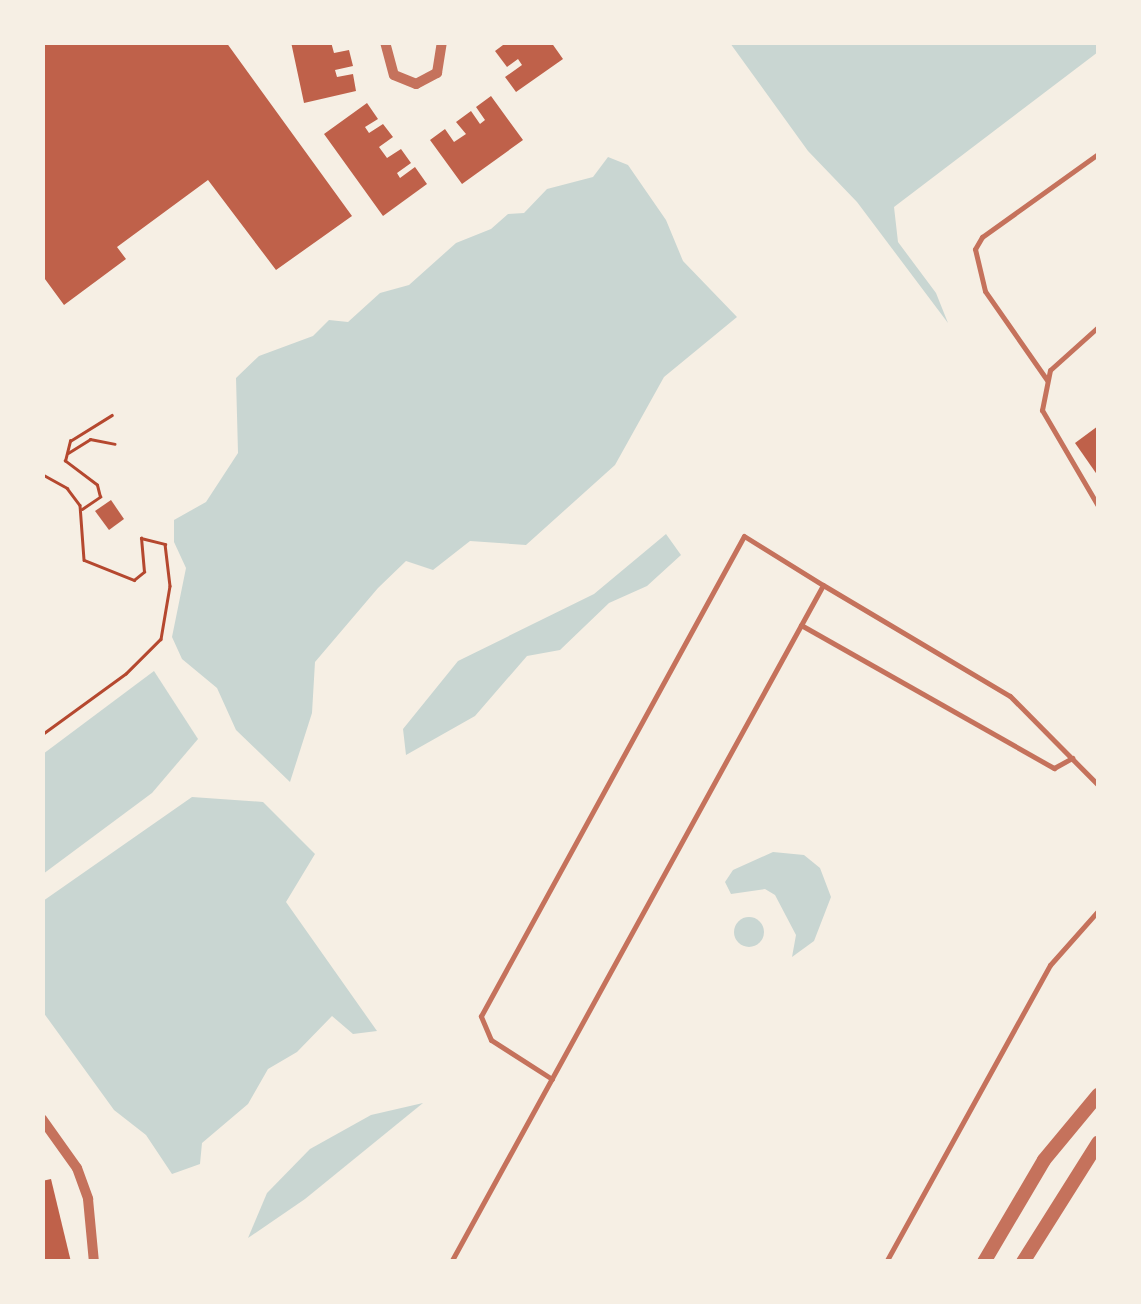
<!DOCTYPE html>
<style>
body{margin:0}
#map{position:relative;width:1141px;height:1304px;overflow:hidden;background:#f6efe4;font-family:"Fira Sans",sans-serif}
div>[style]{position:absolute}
.water>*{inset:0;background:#c9d6d2}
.round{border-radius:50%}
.building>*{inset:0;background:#bf614a}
.path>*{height:2.5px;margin:-1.25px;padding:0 1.25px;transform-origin:1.25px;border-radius:1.25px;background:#b5482f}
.service>*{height:5px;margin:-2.5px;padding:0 2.5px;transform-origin:2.5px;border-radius:2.5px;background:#c5725c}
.minor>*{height:10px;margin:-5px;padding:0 5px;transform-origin:5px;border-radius:5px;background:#c5725c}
.tertiary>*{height:14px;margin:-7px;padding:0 7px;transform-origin:7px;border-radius:7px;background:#c5725c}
span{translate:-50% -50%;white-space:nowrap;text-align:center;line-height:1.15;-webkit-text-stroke:8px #f6efe4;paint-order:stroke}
.frame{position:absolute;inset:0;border:45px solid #f6efe4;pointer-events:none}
</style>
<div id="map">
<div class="water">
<i style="clip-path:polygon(1098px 42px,1098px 52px,894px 207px,898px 242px,936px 293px,948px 323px,857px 202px,808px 151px,730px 43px)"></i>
<i style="clip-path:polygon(608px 157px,628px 165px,666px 220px,683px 261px,737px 317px,664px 377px,615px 465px,526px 545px,470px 541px,433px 570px,406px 561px,378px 588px,315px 662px,312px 713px,290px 782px,236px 730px,217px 688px,182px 659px,172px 637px,186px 568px,174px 542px,174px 520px,206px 502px,238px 453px,236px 378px,259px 356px,313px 336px,329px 320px,348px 322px,380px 293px,409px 285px,456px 243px,491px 229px,508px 214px,524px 213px,547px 189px,593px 177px)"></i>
<i style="clip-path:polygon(666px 534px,681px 555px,647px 586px,609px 603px,560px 650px,527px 656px,475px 716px,406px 755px,403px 729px,458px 661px,594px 594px)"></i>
<i style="clip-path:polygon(154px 671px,198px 739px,152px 793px,43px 874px,43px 754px)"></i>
<i style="clip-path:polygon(192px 797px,263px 802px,315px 854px,286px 902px,377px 1031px,353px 1034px,332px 1016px,297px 1052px,268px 1069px,248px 1104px,202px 1143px,200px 1164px,172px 1174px,146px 1135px,114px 1110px,43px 1012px,43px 901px)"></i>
<i style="clip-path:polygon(773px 852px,804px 855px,820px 868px,831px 897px,814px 941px,792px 957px,796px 935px,775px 895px,765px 889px,731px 894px,725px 882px,733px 870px)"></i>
<i class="round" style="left:734px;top:917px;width:30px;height:30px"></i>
<i style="clip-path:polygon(423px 1103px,305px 1199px,248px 1238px,267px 1193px,310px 1149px,371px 1115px)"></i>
</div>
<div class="building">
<i style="clip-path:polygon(42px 42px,226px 42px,352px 216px,276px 270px,208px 180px,117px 247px,126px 259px,64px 305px,42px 275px)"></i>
<i style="clip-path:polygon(291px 42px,331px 42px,334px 53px,349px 50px,353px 66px,335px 70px,337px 77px,353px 74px,356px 91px,304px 103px)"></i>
<i style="clip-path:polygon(507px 42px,551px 42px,563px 59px,516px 92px,505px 77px,522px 65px,518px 59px,507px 67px,495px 51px)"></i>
<i style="clip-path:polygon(491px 96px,523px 140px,462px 184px,430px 140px,445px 129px,454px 142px,466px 134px,456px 122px,471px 111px,480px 124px,485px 120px,476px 107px)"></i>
<i style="clip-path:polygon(367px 103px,378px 119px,365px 127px,369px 133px,383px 124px,393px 137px,379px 147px,387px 158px,401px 149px,411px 163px,397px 173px,400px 178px,415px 167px,427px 184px,383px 216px,324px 134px)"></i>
<i style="clip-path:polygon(1098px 426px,1098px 476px,1075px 443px)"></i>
<i style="clip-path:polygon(111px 500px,124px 519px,109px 530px,95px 511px)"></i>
<i style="clip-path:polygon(51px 1179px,71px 1262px,42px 1262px,42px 1181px)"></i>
</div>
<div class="path">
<i style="left:68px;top:453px;width:26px;rotate:-32deg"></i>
<i style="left:90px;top:439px;width:25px;rotate:11deg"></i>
<i style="left:42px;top:474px;width:29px;rotate:29deg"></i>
<i style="left:67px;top:488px;width:21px;rotate:53deg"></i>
<i style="left:80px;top:505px;width:55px;rotate:85.8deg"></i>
<i style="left:84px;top:560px;width:54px;rotate:21.8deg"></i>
<i style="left:134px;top:580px;width:13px;rotate:-39deg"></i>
<i style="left:144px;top:572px;width:34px;rotate:-95deg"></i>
<i style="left:141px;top:538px;width:25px;rotate:14deg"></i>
<i style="left:165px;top:544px;width:42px;rotate:83.2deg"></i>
<i style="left:170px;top:586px;width:54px;rotate:99.6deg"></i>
<i style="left:161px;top:639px;width:49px;rotate:135deg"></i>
<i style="left:126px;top:674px;width:104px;rotate:144deg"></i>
<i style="left:82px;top:509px;width:22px;rotate:-34deg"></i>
<i style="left:100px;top:497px;width:12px;rotate:-104deg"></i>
<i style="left:97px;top:485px;width:40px;rotate:-143deg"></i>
<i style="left:65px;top:461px;width:21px;rotate:-76deg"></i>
<i style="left:70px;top:441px;width:49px;rotate:-31.8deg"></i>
</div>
<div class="service">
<i style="left:1098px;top:327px;width:64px;rotate:138.1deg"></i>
<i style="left:1050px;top:370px;width:41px;rotate:101.3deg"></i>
<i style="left:1042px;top:410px;width:111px;rotate:59.7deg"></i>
<i style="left:1047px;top:380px;width:108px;rotate:-124.9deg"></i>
<i style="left:985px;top:291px;width:43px;rotate:-103.4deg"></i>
<i style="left:975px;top:249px;width:14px;rotate:-60deg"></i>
<i style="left:982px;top:237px;width:143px;rotate:-35.6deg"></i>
<i style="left:801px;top:625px;width:291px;rotate:29.5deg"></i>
<i style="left:1054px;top:768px;width:21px;rotate:-29deg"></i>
<i style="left:552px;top:1079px;width:72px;rotate:-147.4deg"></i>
<i style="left:491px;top:1040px;width:26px;rotate:-113deg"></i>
<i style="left:481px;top:1016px;width:547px;rotate:-61.28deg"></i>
<i style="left:744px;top:536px;width:93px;rotate:31.8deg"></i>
<i style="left:451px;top:1262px;width:772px;rotate:-61.21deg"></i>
<i style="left:823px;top:585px;width:217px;rotate:30.7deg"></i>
<i style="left:1010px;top:696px;width:125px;rotate:45.3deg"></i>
<i style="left:886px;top:1262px;width:339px;rotate:-61.1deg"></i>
<i style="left:1050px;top:965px;width:72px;rotate:-48.4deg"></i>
</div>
<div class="minor">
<i style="left:385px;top:42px;width:34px;rotate:75deg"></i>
<i style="left:394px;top:75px;width:24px;rotate:22deg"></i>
<i style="left:416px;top:84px;width:24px;rotate:-28deg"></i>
<i style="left:437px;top:73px;width:31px;rotate:-81deg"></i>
<i style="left:42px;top:1119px;width:60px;rotate:54.5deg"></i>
<i style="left:77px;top:1168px;width:33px;rotate:70deg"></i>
<i style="left:88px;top:1199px;width:63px;rotate:84.6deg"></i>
</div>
<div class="tertiary">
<i style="left:984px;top:1262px;width:118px;rotate:-59.5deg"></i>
<i style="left:1044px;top:1160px;width:85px;rotate:-50.3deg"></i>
<i style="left:1023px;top:1262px;width:141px;rotate:-57.8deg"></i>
</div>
<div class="frame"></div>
</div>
